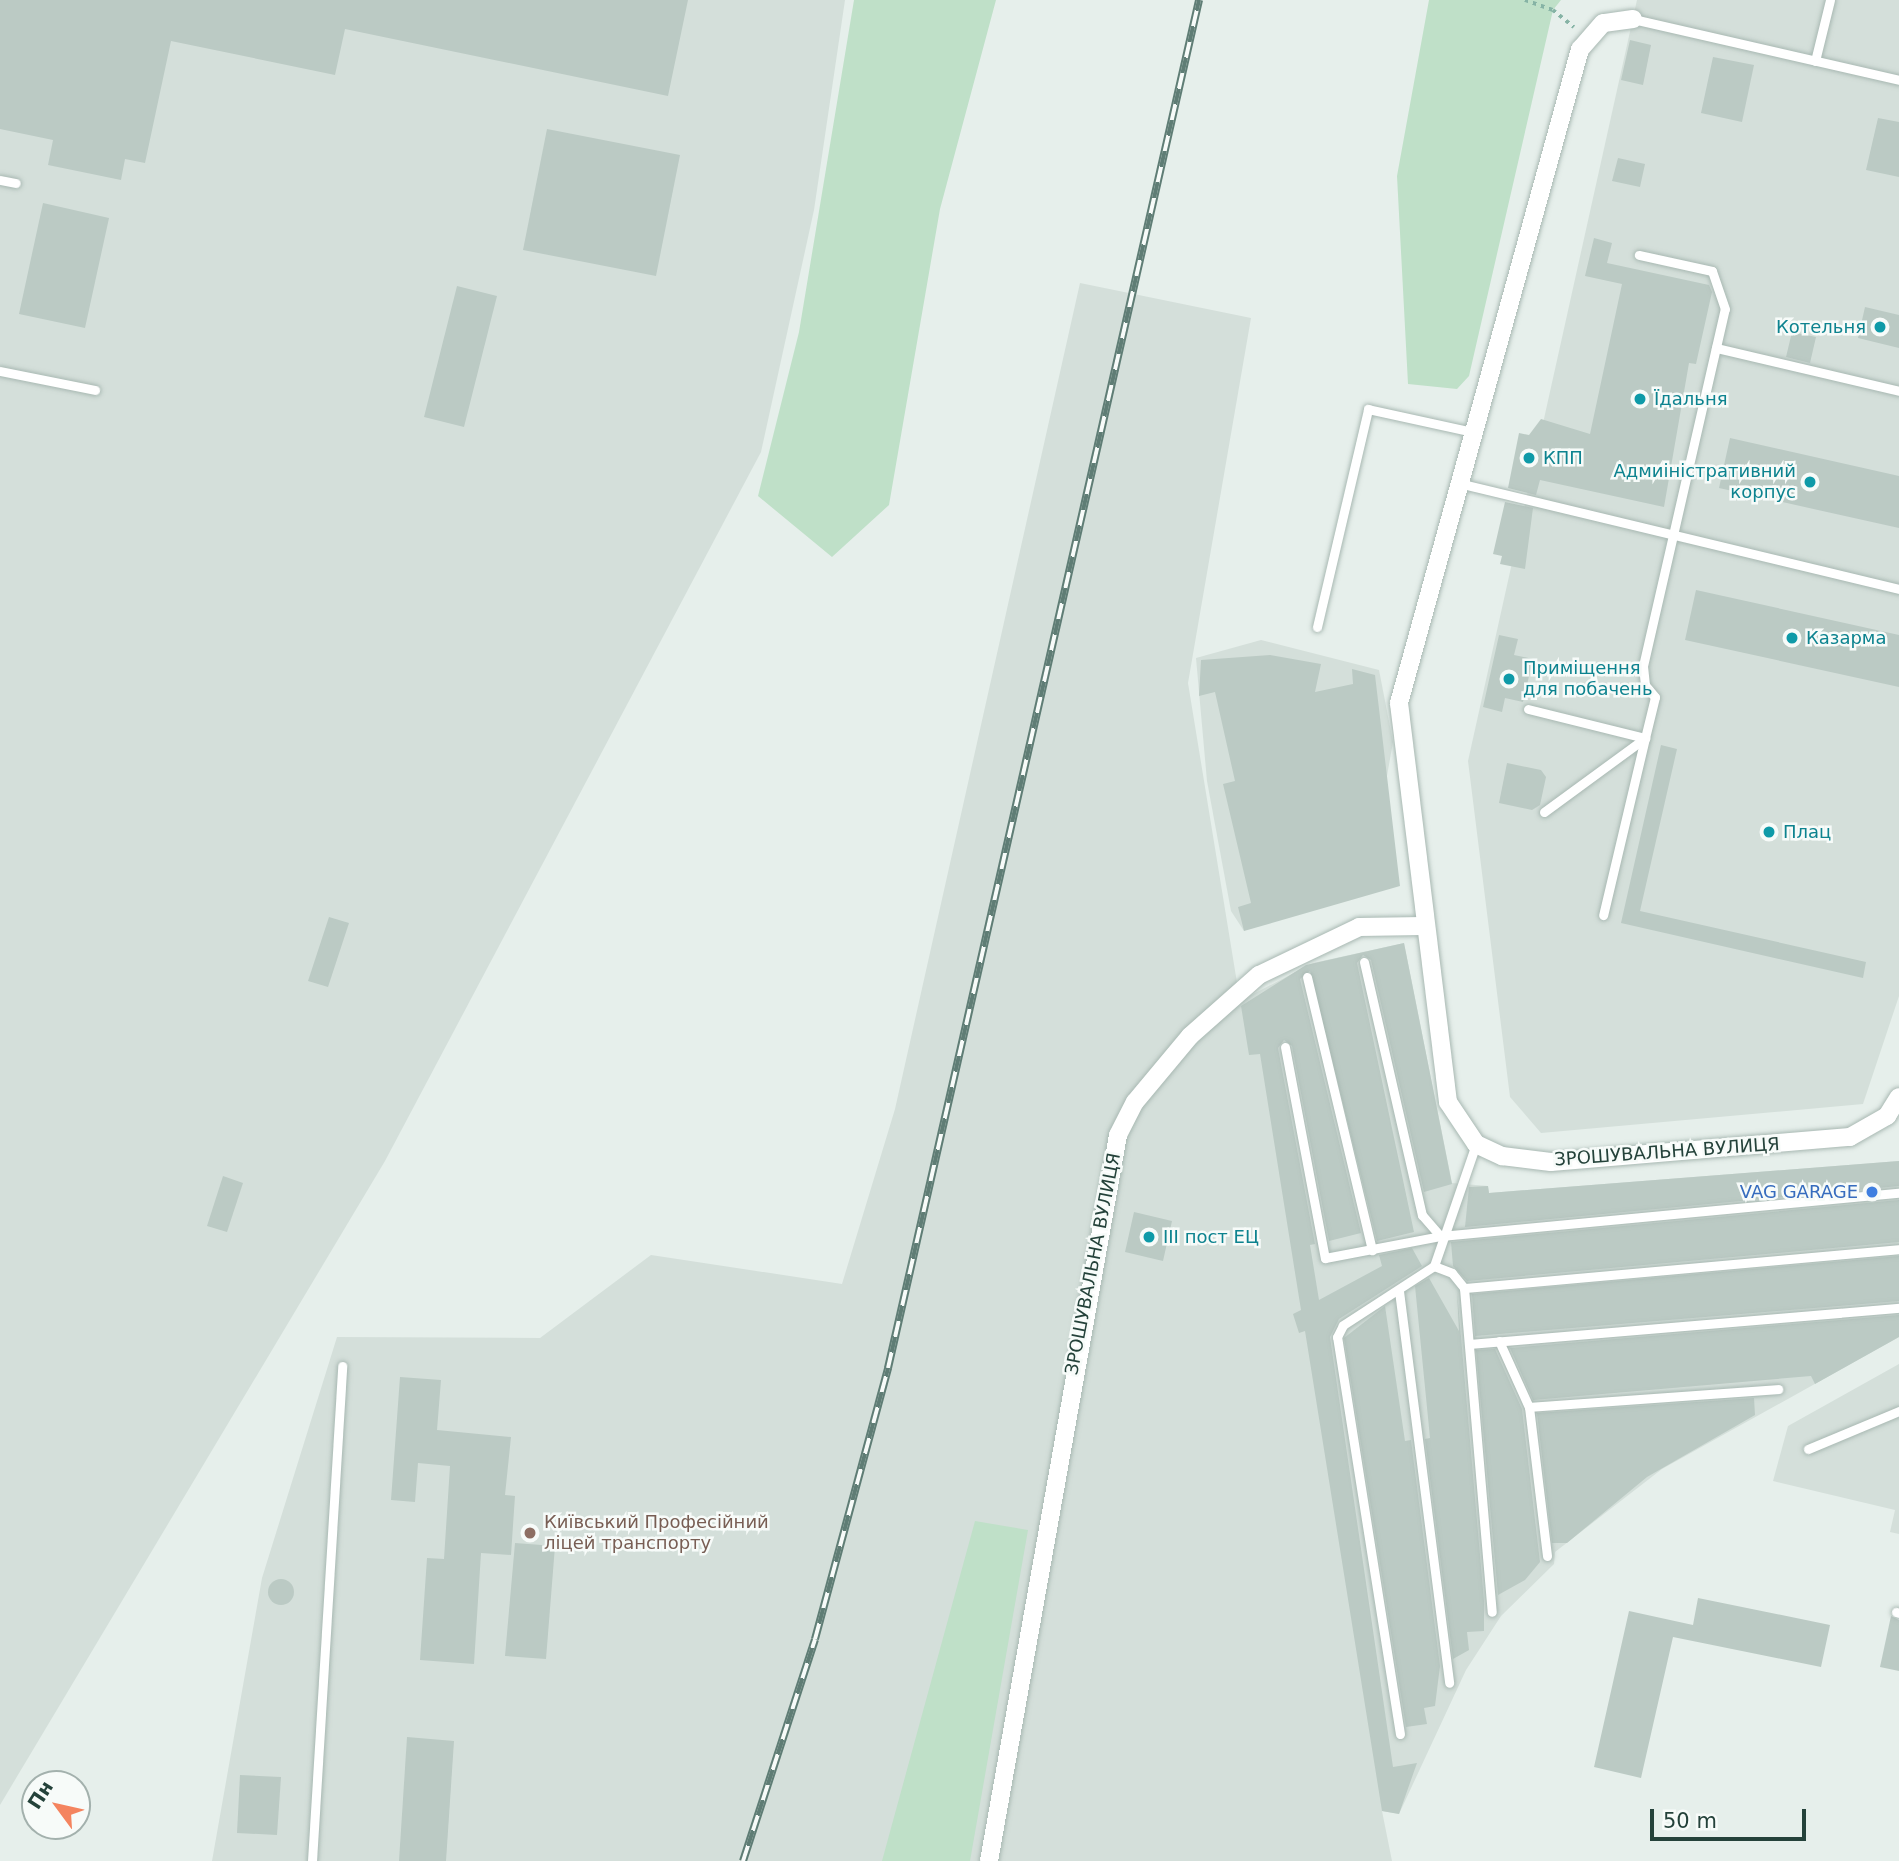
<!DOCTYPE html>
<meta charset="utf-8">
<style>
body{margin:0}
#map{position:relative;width:1899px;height:1861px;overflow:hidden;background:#e6efeb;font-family:"DejaVu Sans",sans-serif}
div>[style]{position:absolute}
.built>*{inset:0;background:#d4dfda}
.green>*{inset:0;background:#bfe0c8}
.building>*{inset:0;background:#bbcac4}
.round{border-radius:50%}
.path>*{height:3.5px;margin-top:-1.75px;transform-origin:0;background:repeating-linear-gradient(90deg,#86b3a5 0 3.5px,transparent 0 8.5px)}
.roads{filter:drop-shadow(0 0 2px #a8b8b2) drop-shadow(0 0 2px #a8b8b2)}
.service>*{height:9px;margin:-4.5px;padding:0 4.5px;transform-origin:4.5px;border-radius:4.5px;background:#fff}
.minor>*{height:18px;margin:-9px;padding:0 9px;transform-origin:9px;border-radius:9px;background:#fff}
.rail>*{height:8px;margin-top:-4px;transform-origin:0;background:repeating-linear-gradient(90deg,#f7fbf9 0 16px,#5f7d75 0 32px);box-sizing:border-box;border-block:2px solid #5f7d75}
.dots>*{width:19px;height:19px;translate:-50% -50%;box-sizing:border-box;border:4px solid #f7fbf9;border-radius:50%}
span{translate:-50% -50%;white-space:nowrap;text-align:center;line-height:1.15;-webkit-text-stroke:5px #f7fbf9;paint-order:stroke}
.culture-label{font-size:18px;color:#0d838f}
.right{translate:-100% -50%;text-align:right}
.left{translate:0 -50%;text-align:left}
.street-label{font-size:18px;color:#24423a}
.shop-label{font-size:18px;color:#366cbe}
.education-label{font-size:18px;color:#785e54}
.north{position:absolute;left:21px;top:1770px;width:70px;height:70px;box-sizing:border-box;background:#f7fbf9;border:2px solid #a3b1ad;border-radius:50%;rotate:303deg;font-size:19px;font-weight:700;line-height:28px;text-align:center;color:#24423a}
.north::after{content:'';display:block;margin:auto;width:24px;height:32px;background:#f4845f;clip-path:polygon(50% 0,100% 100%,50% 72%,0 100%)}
.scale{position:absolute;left:1650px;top:1809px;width:156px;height:32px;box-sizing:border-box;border:4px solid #24423a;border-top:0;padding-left:9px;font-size:21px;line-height:24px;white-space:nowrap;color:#24423a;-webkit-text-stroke:5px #f7fbf9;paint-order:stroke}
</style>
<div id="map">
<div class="built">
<i style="clip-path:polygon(0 0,845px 0,814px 210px,761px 452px,385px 1161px,0 1805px)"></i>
<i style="clip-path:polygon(1637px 0,1899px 0,1899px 996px,1863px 1104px,1541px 1133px,1510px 1097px,1468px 761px)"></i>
<i style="clip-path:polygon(1080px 283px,1251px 318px,1188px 683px,1240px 1001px,1313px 963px,1404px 943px,1452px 1183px,1488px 1186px,1489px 1193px,1899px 1161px,1899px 1337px,1662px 1469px,1555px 1552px,1554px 1564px,1501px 1616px,1466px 1670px,1399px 1814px,1382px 1811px,1392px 1861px,212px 1861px,262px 1578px,337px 1337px,540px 1338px,651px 1255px,842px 1284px,895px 1109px)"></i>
<i style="clip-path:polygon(1261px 640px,1379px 670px,1393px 742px,1385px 787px,1244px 931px,1231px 911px,1207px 781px,1196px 658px)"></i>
<i style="clip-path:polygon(1899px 1364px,1899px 1534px,1890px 1532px,1895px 1510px,1773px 1481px,1788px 1426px)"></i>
</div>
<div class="green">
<i style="clip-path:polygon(854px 0,996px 0,940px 209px,889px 505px,832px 557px,758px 496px,799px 332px)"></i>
<i style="clip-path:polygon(1429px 0,1561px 0,1553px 10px,1469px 376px,1457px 389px,1408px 384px,1397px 176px)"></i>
<i style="clip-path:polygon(975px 1521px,1028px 1530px,970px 1861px,882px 1861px)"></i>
</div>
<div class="building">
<i style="clip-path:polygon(0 0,688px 0,668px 96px,345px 29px,335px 75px,171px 41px,145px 163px,125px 159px,121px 180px,48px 165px,53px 140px,0 129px)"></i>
<i style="clip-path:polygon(1630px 40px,1651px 45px,1643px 85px,1621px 80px)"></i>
<i style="clip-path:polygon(1713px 57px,1754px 65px,1742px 122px,1701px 113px)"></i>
<i style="clip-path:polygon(1878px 118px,1899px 122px,1899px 177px,1866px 170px)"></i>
<i style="clip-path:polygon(547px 129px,680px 155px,656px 276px,523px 250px)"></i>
<i style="clip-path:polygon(1618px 158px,1645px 164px,1640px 187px,1612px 181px)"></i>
<i style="clip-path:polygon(43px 203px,109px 218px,85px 328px,19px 314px)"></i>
<i style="clip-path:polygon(1594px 238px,1612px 243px,1607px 263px,1709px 285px,1712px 292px,1696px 364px,1689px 363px,1664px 507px,1540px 480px,1536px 495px,1508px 488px,1519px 433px,1529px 435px,1541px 419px,1590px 434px,1622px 284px,1585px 276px)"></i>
<i style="clip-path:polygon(457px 286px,497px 296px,464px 427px,424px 417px)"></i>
<i style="clip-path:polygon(1865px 307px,1899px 315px,1899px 348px,1858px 338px)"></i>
<i style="clip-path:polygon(1792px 332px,1816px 337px,1810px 363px,1786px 357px)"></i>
<i style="clip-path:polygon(1730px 438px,1899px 476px,1899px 528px,1719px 488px)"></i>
<i style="clip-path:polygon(1505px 502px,1533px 508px,1525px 569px,1500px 564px,1502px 556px,1493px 554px)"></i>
<i style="clip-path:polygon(1696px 590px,1899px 635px,1899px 687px,1685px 640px)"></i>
<i style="clip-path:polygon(1499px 635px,1518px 639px,1514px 655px,1533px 659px,1523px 702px,1505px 698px,1502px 712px,1483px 707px)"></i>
<i style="clip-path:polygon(1270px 655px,1321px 664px,1315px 692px,1353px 684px,1352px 669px,1375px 675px,1400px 886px,1244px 931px,1238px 907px,1251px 903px,1223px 784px,1235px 781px,1215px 692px,1199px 696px,1201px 660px)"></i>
<i style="clip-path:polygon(1661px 745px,1677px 749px,1640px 911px,1866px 962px,1863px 978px,1621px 923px)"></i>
<i style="clip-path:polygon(1507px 763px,1541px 770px,1546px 777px,1540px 805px,1532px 810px,1499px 803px)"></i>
<i style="clip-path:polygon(329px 917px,349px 923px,328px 987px,308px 981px)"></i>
<i style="clip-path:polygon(1404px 943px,1452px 1184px,1424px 1192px,1371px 960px,1363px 955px,1357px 963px,1414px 1232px,1377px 1241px,1310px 971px,1300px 979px,1361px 1233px,1329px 1241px,1292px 1046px,1284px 1040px,1278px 1048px,1315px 1244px,1310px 1245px,1319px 1300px,1382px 1266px,1379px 1255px,1412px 1248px,1422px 1266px,1339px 1319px,1330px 1337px,1393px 1767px,1417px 1763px,1399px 1814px,1382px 1811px,1305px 1331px,1299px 1333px,1293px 1314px,1301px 1310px,1260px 1054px,1249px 1055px,1241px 1006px,1306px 965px)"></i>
<i style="clip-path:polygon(1899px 1161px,1899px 1186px,1465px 1227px,1469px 1187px,1488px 1186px,1489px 1193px)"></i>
<i style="clip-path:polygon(223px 1176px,243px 1183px,227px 1232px,207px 1226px)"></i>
<i style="clip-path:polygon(1899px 1200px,1899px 1242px,1467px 1281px,1453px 1266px,1451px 1242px)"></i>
<i style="clip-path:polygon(1134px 1212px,1172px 1221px,1163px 1261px,1125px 1252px)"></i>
<i style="clip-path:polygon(1899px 1256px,1899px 1301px,1475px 1336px,1472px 1294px)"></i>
<i style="clip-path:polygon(1429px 1278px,1459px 1331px,1457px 1291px,1484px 1601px,1484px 1631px,1467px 1632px,1469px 1650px,1453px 1659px,1425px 1439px,1430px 1438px,1415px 1286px)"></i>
<i style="clip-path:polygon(1385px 1306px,1405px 1441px,1411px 1440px,1440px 1666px,1435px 1706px,1424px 1708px,1427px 1724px,1406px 1727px,1344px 1338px)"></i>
<i style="clip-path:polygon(1899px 1315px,1899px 1337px,1815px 1384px,1811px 1376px,1533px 1400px,1510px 1348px)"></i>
<i style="clip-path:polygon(1495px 1349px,1522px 1409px,1540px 1562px,1525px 1580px,1498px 1595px,1476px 1350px)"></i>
<i style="clip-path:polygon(400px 1377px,441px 1380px,437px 1430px,511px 1437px,505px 1495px,515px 1496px,511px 1555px,481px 1553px,474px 1664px,420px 1660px,427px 1558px,444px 1559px,450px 1466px,418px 1463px,415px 1502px,391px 1500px)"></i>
<i style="clip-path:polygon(1754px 1398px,1755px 1415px,1647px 1477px,1567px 1543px,1552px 1543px,1537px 1413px)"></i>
<i style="clip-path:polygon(515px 1543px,555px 1546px,546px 1659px,505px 1656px)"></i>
<i class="round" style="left:268px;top:1579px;width:26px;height:26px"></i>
<i style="clip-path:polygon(1698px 1598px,1830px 1625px,1821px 1667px,1673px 1637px,1641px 1778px,1594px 1767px,1629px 1611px,1693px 1625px)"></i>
<i style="clip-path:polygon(1891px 1616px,1899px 1620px,1899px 1671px,1880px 1667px)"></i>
<i style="clip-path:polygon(407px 1737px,454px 1741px,446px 1861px,399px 1861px)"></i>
<i style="clip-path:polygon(240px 1775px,281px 1777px,277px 1835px,237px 1833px)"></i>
</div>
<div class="path">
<i style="left:1525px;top:0;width:30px;rotate:20deg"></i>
<i style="left:1553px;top:10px;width:27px;rotate:39deg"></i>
</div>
<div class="roads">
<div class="service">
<i style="left:1633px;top:19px;width:273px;rotate:12.9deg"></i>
<i style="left:1815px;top:61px;width:63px;rotate:-76.2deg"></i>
<i style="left:0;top:180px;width:16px;rotate:11deg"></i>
<i style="left:1716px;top:348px;width:188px;rotate:13.2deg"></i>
<i style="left:0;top:371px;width:97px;rotate:11.3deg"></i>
<i style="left:1458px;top:483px;width:454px;rotate:13.5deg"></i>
<i style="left:1317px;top:627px;width:224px;rotate:-76.8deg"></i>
<i style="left:1368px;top:409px;width:107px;rotate:12.4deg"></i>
<i style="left:1528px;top:709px;width:121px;rotate:13.9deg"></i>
<i style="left:1645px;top:738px;width:42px;rotate:-76.3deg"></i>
<i style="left:1655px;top:697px;width:16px;rotate:-130deg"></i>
<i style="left:1645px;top:685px;width:19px;rotate:-96deg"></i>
<i style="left:1643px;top:666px;width:366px;rotate:-77.1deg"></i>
<i style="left:1725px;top:309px;width:40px;rotate:-108.9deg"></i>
<i style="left:1712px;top:271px;width:75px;rotate:-167.6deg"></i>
<i style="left:1544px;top:812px;width:125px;rotate:-36.2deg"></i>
<i style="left:1645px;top:738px;width:182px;rotate:103.3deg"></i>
<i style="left:1364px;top:962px;width:260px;rotate:77.1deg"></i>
<i style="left:1422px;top:1215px;width:28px;rotate:49deg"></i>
<i style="left:1440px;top:1236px;width:461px;rotate:-5.4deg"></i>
<i style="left:1307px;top:977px;width:281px;rotate:76.6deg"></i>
<i style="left:1285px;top:1047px;width:215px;rotate:79.3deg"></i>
<i style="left:1325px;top:1258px;width:117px;rotate:-10.8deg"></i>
<i style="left:1434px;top:1266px;width:19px;rotate:21deg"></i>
<i style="left:1452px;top:1273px;width:19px;rotate:51deg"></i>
<i style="left:1464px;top:1288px;width:325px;rotate:85.1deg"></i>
<i style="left:1464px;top:1288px;width:437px;rotate:-5.1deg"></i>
<i style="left:1399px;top:1291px;width:395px;rotate:82.7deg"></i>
<i style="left:1499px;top:1341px;width:72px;rotate:65.6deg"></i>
<i style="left:1529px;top:1407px;width:150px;rotate:83.1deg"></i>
<i style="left:1469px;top:1344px;width:432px;rotate:-4.8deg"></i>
<i style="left:1529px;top:1407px;width:250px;rotate:-4.1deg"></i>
<i style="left:1808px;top:1449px;width:99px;rotate:-22.7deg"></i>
<i style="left:1896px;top:1612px;width:3px;rotate:18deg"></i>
<i style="left:1400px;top:1734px;width:402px;rotate:-99deg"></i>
<i style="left:1337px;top:1337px;width:13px;rotate:-63deg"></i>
<i style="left:1343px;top:1325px;width:108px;rotate:-33deg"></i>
<i style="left:1434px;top:1266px;width:129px;rotate:-71deg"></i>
<i style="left:312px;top:1861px;width:496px;rotate:-86.5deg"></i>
</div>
<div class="minor">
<i style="left:1633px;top:19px;width:30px;rotate:172deg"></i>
<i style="left:1603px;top:23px;width:35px;rotate:131deg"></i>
<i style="left:1580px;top:49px;width:679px;rotate:105.47deg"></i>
<i style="left:1399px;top:703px;width:402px;rotate:83deg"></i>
<i style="left:1448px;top:1102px;width:50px;rotate:56.3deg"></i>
<i style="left:1476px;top:1144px;width:29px;rotate:25deg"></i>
<i style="left:1502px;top:1156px;width:49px;rotate:7deg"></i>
<i style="left:1551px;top:1162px;width:300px;rotate:-4.8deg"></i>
<i style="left:1850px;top:1137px;width:43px;rotate:-29.6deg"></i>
<i style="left:1887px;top:1116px;width:22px;rotate:-58deg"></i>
<i style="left:989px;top:1861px;width:737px;rotate:-79.92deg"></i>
<i style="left:1118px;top:1135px;width:37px;rotate:-63deg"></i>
<i style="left:1135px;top:1102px;width:86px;rotate:-50.2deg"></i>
<i style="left:1190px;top:1036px;width:92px;rotate:-41.5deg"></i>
<i style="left:1259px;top:975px;width:111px;rotate:-25.6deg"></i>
<i style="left:1359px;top:927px;width:64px;rotate:-0.9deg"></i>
</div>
</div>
<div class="rail">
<i style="left:743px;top:1861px;width:233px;rotate:-72deg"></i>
<i style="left:815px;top:1639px;width:281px;rotate:-74.9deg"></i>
<i style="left:888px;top:1368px;width:1403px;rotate:-77.19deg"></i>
</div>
<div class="dots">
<i style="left:1880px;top:327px;background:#0f9aa8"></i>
<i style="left:1640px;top:399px;background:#0f9aa8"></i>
<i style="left:1529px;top:458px;background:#0f9aa8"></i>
<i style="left:1810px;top:482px;background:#0f9aa8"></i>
<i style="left:1792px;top:638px;background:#0f9aa8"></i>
<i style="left:1509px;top:679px;background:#0f9aa8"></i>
<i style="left:1769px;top:832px;background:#0f9aa8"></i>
<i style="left:1872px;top:1192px;background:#3f7fe0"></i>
<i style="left:1149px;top:1237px;background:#0f9aa8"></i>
<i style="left:530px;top:1533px;background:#8d6e63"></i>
</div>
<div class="culture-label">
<span class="right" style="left:1866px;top:327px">Котельня</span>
<span class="left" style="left:1654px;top:399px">Їдальня</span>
<span class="left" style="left:1543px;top:458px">КПП</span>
<span class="right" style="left:1796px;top:482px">Адмиіністративний<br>корпус</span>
<span class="left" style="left:1806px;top:638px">Казарма</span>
<span class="left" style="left:1523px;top:679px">Приміщення<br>для побачень</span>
<span class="left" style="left:1783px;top:832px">Плац</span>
<span class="left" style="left:1163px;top:1237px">III пост ЕЦ</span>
</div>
<div class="street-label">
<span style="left:1667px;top:1152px;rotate:-4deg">ЗРОШУВАЛЬНА ВУЛИЦЯ</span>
<span style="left:1093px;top:1264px;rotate:-79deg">ЗРОШУВАЛЬНА ВУЛИЦЯ</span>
</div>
<div class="shop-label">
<span class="right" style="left:1858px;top:1192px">VAG GARAGE</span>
</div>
<div class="education-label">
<span class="left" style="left:544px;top:1533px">Київський Професійний<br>ліцей транспорту</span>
</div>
<div class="north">Пн</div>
<div class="scale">50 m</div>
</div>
